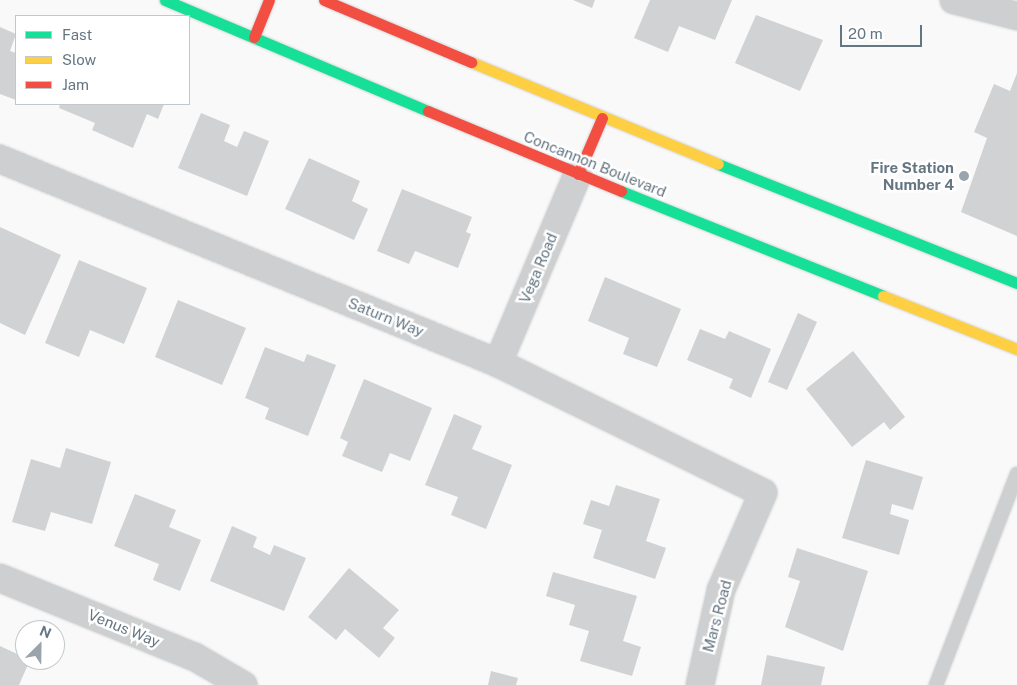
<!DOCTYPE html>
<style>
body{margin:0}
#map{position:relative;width:1017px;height:685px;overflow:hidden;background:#f9f9f9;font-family:"Public Sans",sans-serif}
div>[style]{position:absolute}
.building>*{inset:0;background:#d0d2d3}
.roads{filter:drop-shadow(0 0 1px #d5d6d7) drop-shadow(0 0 1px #d5d6d7)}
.lane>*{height:14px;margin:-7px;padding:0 7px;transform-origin:7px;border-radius:7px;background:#cecfd0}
.street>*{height:28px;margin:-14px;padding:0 14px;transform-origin:14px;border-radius:14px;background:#cecfd0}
.fast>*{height:11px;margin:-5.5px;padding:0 5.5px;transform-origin:5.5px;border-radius:5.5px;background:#16e098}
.slow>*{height:11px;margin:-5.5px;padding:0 5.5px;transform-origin:5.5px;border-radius:5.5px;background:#ffcf43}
.jam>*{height:11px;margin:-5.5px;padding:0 5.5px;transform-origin:5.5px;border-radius:5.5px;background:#f24e42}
.dots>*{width:14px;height:14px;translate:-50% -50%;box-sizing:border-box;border:2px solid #fff;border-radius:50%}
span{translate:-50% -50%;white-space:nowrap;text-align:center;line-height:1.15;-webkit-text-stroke:5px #fff;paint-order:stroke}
.street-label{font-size:15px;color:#657683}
.poi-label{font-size:15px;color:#657683;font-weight:700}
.right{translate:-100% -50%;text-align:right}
.legend{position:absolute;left:15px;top:15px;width:175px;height:90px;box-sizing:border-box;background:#fff;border:1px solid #c1c8cd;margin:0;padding:6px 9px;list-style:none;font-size:15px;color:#657683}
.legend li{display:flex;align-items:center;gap:10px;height:25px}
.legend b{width:25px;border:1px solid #c1c8cd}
.north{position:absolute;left:15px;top:620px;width:50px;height:50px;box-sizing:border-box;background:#fff;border:1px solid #c1c8cd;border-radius:50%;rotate:23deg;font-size:14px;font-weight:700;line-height:20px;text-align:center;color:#657683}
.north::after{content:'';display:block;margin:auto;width:18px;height:22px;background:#99a4ac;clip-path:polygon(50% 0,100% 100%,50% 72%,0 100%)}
.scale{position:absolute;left:840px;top:25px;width:82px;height:22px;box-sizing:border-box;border:2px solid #657683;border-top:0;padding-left:6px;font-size:15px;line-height:18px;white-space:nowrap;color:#657683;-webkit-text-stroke:4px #fff;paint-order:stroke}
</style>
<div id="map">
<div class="building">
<i style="clip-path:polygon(573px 0,595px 0,592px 8px)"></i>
<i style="clip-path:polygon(650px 0,732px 0,715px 40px,679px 26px,668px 52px,634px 38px)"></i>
<i style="clip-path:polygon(756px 15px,823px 40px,800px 91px,735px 63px)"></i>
<i style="clip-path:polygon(0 27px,16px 34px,10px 51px,16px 53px,16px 100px,0 94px)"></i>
<i style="clip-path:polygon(1017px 73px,1017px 236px,961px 212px,987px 138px,974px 132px,994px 84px,1010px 91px)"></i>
<i style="clip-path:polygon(60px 104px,164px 104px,158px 119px,147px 114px,133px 148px,92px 130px,95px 123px,59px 108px)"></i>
<i style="clip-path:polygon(201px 113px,230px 125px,224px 141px,237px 147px,244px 131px,269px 141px,247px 196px,178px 168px)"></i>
<i style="clip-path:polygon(309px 158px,360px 181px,352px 201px,368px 209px,354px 240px,285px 209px)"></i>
<i style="clip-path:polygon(402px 189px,472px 217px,466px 232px,471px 234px,458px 268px,415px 251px,409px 264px,377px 251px)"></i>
<i style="clip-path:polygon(0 227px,61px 255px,25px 335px,0 323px)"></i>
<i style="clip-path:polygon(79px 260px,147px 288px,124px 344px,90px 330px,79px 357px,45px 343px)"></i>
<i style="clip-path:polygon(605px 277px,681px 309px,657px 367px,623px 354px,629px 338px,588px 321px)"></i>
<i style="clip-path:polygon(178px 300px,246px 328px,222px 385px,155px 357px)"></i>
<i style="clip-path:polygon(798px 313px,817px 322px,787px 390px,768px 382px)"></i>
<i style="clip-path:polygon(700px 329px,725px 339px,729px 331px,771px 349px,751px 398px,729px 388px,733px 379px,687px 360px)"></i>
<i style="clip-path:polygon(265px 347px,304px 362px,307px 354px,336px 365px,308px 436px,265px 419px,269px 408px,245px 398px)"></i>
<i style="clip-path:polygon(853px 351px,905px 417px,890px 430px,884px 422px,852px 447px,806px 389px)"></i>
<i style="clip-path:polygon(364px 379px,432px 408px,410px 461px,390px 453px,382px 472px,342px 456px,348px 442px,340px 438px)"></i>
<i style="clip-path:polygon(454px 414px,482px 426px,472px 449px,512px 465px,486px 529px,451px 515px,458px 497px,425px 485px)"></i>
<i style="clip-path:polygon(66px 448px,111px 462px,92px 524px,51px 512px,45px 531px,12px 522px,31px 459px,60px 468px)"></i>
<i style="clip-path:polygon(866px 460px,923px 477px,913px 510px,892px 504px,890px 514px,909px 520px,899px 555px,842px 538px)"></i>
<i style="clip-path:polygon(616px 485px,660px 499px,646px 541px,666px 548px,655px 579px,593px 558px,602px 530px,583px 524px,591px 500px,609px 506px)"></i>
<i style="clip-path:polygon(135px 494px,176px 510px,169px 527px,201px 540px,180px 591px,153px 580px,159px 564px,114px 546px)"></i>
<i style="clip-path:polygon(232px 526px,257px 537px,253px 547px,270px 555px,274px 545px,306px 558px,284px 611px,210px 581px)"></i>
<i style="clip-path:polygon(797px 548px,868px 571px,843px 651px,785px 627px,800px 581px,788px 577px)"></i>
<i style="clip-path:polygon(349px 568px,399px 610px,383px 628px,395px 638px,379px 658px,345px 629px,336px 640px,308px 617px)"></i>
<i style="clip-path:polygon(553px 572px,637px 596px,623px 641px,641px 647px,632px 676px,580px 661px,589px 631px,569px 625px,575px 605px,546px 596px)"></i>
<i style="clip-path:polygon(0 646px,30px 660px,19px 685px,0 685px)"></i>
<i style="clip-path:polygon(767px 655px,825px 667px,821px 685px,761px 685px)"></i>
<i style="clip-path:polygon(491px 671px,518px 678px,516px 685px,488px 685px)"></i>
</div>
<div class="roads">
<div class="lane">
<i style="left:936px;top:685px;width:226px;rotate:-69deg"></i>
</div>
<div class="street">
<i style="left:954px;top:0;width:65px;rotate:14.3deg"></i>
<i style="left:0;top:159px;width:538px;rotate:22.28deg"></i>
<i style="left:498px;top:363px;width:295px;rotate:26.1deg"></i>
<i style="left:763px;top:493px;width:106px;rotate:113.4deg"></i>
<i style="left:721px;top:590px;width:97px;rotate:102.5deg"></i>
<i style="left:498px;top:363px;width:205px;rotate:-67.1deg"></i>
<i style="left:0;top:578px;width:210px;rotate:22.1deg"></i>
<i style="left:195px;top:657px;width:56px;rotate:30.3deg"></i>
</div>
<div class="fast">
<i style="left:165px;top:0;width:285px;rotate:22.9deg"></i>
<i style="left:718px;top:164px;width:322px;rotate:21.7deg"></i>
<i style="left:621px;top:191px;width:282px;rotate:21.8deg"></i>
</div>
<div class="slow">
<i style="left:471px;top:62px;width:267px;rotate:22.4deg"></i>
<i style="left:883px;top:296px;width:144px;rotate:21.6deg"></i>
</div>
<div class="jam">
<i style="left:324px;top:0;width:160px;rotate:22.9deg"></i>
<i style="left:254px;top:37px;width:40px;rotate:-68deg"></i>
<i style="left:428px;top:111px;width:209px;rotate:22.5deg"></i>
<i style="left:578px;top:174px;width:61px;rotate:-66.8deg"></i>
</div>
</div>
<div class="dots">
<i style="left:964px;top:176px;background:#99a4ac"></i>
</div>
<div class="street-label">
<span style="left:595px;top:164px;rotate:22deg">Concannon Boulevard</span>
<span style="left:538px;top:268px;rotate:-67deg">Vega Road</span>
<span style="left:386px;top:317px;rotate:22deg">Saturn Way</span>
<span style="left:717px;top:616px;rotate:-75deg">Mars Road</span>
<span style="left:124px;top:628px;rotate:22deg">Venus Way</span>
</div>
<div class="poi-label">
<span class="right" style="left:954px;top:176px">Fire Station<br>Number 4</span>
</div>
<ul class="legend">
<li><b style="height:6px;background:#16e098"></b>Fast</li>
<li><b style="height:6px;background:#ffcf43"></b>Slow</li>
<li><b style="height:6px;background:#f24e42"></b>Jam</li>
</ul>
<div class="north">N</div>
<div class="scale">20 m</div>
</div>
